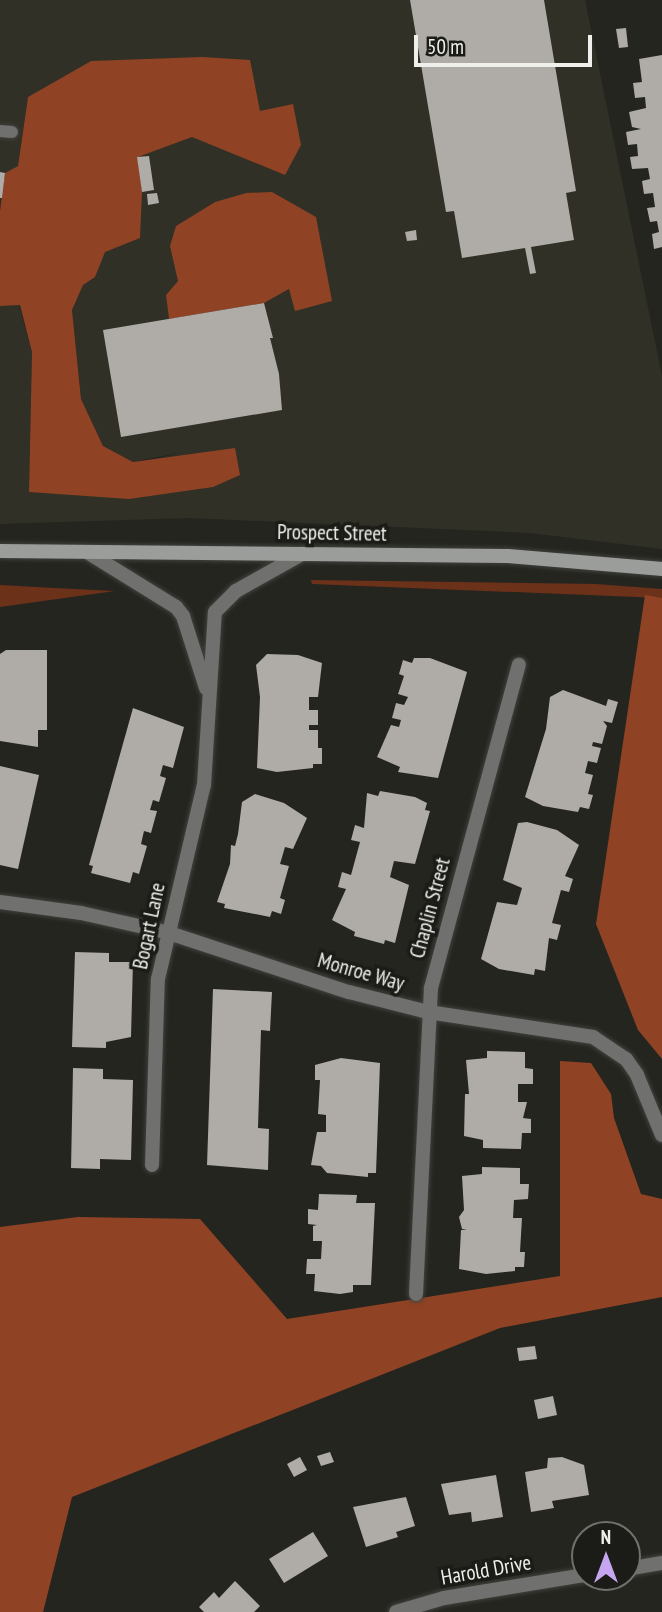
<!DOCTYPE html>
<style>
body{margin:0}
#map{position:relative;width:662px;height:1612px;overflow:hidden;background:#252520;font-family:"PT Sans Narrow",sans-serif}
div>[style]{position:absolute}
.built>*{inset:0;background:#303026}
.green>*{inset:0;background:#6c3119}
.forest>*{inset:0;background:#904324}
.building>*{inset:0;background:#afaba7}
.roads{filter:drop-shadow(0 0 2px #41413d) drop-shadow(0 0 2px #41413d)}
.lane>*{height:12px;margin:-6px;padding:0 6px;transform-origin:6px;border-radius:6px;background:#70716f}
.street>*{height:14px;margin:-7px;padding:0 7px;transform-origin:7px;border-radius:7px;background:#70716f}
.secondary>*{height:14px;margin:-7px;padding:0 7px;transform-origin:7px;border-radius:7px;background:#9a9d9a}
span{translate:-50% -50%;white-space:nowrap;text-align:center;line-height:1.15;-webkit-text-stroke:7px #1b1b17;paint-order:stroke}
.street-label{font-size:21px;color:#efefec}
.north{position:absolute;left:571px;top:1521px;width:70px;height:70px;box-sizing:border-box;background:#1b1b17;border:2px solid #70706c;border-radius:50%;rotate:0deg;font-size:19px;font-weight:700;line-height:28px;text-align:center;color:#efefec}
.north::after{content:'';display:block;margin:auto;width:24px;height:32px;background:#c6a6f0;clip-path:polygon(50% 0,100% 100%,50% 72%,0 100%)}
.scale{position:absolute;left:414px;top:35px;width:178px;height:32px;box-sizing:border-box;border:4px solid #efefec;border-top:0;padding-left:9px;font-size:21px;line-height:24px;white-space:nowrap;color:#efefec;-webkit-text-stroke:5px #1b1b17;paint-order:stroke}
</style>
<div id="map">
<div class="built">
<i style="clip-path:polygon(evenodd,0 0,585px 0,662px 376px,662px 549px,530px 533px,189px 518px,0 524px,0 306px,19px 305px,32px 352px,29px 491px,183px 452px,133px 462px,103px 446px,81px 399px,72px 310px,83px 285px,95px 277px,137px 157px,192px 137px,285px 175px,293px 105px,260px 112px,249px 60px,91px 61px,28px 97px,18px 166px,5px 173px,0 211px,0 0,246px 193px,332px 301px,290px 289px,264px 303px,169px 319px,166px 295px,178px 281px,176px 226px,215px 202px,246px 193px)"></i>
</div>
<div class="green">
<i style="clip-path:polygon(311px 580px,596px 584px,662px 589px,662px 598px,312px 584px)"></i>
<i style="clip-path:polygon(0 585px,54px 588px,115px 591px,0 607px)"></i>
</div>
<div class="forest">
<i style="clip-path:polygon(202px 57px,250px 60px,260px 111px,293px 104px,301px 145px,285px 175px,192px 137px,138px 157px,142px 192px,140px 238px,105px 252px,95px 277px,83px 285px,72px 310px,81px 399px,103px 446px,133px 462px,235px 448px,240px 475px,213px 487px,129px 499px,29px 492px,32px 352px,20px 305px,0 306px,0 211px,5px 173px,18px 166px,28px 97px,91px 61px)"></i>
<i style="clip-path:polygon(272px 192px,316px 217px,332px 301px,295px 311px,289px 289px,264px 303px,169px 319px,166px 295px,178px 281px,170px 246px,176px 226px,215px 202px,246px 193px)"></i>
<i style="clip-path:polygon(645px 595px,662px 598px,662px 1059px,638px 1030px,596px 924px)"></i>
<i style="clip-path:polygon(560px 1061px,591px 1063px,611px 1094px,614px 1118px,641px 1194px,662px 1199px,662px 1297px,500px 1328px,72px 1497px,43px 1612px,0 1612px,0 1227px,78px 1217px,200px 1219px,287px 1319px,560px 1276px)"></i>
</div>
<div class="building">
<i style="clip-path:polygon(410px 0,544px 0,576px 191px,566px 193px,574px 240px,531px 247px,536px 273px,530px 274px,525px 248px,462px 258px,454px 211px,446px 212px)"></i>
<i style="clip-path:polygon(626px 28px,628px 47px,619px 48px,616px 29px)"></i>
<i style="clip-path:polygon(662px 55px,662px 247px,654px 249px,652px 234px,659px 232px,657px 221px,650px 222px,647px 208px,655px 207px,653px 193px,644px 194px,642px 181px,650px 179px,648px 168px,632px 169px,630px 157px,638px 156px,637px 144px,628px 145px,626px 132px,641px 129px,632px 127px,629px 112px,646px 108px,645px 97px,635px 98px,633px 83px,642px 82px,639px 59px)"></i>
<i style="clip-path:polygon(149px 156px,154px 190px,142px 192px,137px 157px)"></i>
<i style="clip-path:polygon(0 172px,5px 173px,2px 198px,0 198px)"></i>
<i style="clip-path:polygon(157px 193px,159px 203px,148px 205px,147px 194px)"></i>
<i style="clip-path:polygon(416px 230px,417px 240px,407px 241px,405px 232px)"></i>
<i style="clip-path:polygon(264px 303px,273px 338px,270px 338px,279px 374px,282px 410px,121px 437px,103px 330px)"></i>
<i style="clip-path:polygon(6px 650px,47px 650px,47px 730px,38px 730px,38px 747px,0 741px,0 654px)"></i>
<i style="clip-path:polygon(267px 654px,298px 655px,322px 663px,318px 697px,309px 697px,309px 710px,318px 710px,318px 725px,309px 725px,309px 730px,318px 730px,318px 748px,322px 748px,322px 764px,313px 764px,313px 768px,277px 772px,257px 768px,260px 697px,256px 665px)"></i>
<i style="clip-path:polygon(414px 658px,430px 658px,467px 672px,438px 778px,398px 772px,400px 767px,377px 757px,391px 725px,399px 727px,401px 720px,392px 718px,396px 703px,404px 705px,408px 697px,398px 694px,404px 676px,399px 674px,403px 660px,412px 663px)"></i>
<i style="clip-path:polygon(563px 690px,606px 706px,608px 699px,618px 702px,612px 723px,603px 721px,607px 726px,602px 744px,593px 742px,592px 746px,601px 748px,597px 763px,588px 761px,585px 773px,593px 775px,588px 794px,593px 795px,589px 809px,580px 807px,578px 812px,543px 806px,525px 797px,546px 729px,550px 697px)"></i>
<i style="clip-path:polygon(133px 708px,184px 727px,173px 768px,163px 765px,160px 776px,166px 778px,159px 802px,153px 800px,150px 810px,157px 811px,151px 833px,144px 831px,141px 844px,147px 846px,139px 874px,133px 872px,130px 883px,91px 873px,93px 866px,89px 865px)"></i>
<i style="clip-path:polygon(0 766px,39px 775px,18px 869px,0 865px)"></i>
<i style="clip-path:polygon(380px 791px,415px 797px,427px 803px,425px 810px,430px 811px,415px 864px,394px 861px,390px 877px,409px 885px,395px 943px,385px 940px,384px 944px,354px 936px,355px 932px,332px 920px,346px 889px,338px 887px,342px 872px,351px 875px,360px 842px,351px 840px,355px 825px,364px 828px,367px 793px,378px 796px)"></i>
<i style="clip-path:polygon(255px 794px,284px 803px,307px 818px,293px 849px,285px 847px,280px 864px,289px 866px,280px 898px,285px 900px,281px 914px,272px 911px,270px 917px,224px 908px,225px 904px,217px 902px,230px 864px,231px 845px,235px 846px,238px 834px,242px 802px)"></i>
<i style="clip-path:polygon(527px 822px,557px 830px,579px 845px,565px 876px,573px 879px,569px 892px,561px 890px,552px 923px,561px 925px,557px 940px,549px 938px,545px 971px,535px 969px,534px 975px,499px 969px,481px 959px,497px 902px,517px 905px,522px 888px,503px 880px,518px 823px)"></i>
<i style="clip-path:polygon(75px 952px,109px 953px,109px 962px,133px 962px,131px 1037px,106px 1042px,106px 1048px,72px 1047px)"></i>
<i style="clip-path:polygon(213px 989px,272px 992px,270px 1031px,261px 1030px,258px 1128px,269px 1129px,268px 1170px,207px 1165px)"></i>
<i style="clip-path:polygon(487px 1051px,525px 1052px,525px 1068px,533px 1069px,533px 1084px,518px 1084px,518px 1102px,527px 1102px,523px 1118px,531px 1119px,531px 1133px,522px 1133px,521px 1149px,483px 1148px,483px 1140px,464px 1136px,465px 1094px,469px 1094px,466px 1060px,487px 1058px)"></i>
<i style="clip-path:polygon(341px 1058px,380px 1063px,376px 1173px,368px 1173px,368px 1177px,327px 1173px,321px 1166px,311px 1165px,317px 1132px,326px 1132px,326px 1115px,318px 1114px,320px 1080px,315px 1080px,315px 1065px)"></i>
<i style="clip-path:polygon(73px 1068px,103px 1069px,103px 1079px,133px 1080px,131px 1160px,100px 1159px,100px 1169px,71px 1168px)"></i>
<i style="clip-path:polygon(482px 1167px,520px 1168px,520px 1184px,529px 1184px,528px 1199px,514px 1200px,513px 1218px,522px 1218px,520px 1252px,525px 1252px,524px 1267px,515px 1267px,515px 1271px,486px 1274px,459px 1269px,461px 1230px,467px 1230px,462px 1229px,459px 1217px,464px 1210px,462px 1176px,482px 1174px)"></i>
<i style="clip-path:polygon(319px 1194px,357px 1195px,356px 1203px,375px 1203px,371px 1285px,353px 1285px,353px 1292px,340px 1294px,314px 1291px,315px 1274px,306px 1274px,307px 1259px,321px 1259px,322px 1241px,313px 1241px,313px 1226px,317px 1225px,308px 1224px,308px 1209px,318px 1210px)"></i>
<i style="clip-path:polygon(535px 1346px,537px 1359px,519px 1361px,517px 1348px)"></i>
<i style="clip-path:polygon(553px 1396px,557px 1415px,538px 1419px,534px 1400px)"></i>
<i style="clip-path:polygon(330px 1452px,334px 1462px,321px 1466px,317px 1456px)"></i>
<i style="clip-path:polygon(300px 1457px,307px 1470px,294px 1477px,287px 1464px)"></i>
<i style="clip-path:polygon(562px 1457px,584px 1465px,589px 1495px,552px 1501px,554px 1508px,531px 1512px,525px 1472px,547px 1468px,548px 1458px)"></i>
<i style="clip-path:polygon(496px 1475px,503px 1517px,472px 1522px,471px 1512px,449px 1515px,441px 1484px)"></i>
<i style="clip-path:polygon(406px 1497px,415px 1526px,396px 1532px,398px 1537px,366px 1547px,353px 1507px)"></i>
<i style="clip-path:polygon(313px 1532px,328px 1556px,284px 1583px,269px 1559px)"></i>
<i style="clip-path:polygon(235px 1581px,260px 1606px,254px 1612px,204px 1612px,199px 1607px,214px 1592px,219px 1598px)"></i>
</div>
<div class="roads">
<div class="lane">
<i style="left:0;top:131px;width:12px;rotate:5deg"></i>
</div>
<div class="street">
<i style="left:87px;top:552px;width:105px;rotate:31.7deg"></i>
<i style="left:176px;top:607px;width:11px;rotate:52deg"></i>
<i style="left:183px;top:616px;width:76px;rotate:72.3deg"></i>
<i style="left:0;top:902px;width:82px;rotate:7.7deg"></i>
<i style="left:81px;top:913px;width:87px;rotate:12.6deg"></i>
<i style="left:166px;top:932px;width:193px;rotate:18.2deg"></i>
<i style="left:349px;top:992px;width:81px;rotate:14.2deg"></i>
<i style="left:428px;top:1012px;width:167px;rotate:8.6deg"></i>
<i style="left:593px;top:1037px;width:40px;rotate:34deg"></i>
<i style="left:626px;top:1059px;width:19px;rotate:55deg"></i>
<i style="left:637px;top:1075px;width:65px;rotate:67.4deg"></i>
<i style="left:152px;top:1165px;width:186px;rotate:-88.2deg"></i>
<i style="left:158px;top:979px;width:199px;rotate:-76.7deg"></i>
<i style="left:204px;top:785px;width:173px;rotate:-86.4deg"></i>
<i style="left:215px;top:612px;width:30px;rotate:-45deg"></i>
<i style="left:236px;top:591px;width:76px;rotate:-29.3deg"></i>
<i style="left:416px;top:1294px;width:306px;rotate:-87.2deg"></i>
<i style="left:431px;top:988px;width:335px;rotate:-74.8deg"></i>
<i style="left:627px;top:1569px;width:36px;rotate:-10deg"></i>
<i style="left:396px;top:1612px;width:50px;rotate:-16.3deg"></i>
<i style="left:444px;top:1598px;width:143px;rotate:-9.3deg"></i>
</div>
<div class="secondary">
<i style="left:0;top:551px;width:508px;rotate:0.56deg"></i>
<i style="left:508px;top:556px;width:155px;rotate:4.8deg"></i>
</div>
</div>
<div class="street-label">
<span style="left:332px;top:533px;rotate:1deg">Prospect Street</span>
<span style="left:430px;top:908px;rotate:-75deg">Chaplin Street</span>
<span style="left:149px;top:926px;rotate:-78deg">Bogart Lane</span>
<span style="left:361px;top:972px;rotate:16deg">Monroe Way</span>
<span style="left:486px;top:1570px;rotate:-10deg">Harold Drive</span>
</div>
<div class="north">N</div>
<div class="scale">50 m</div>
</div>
